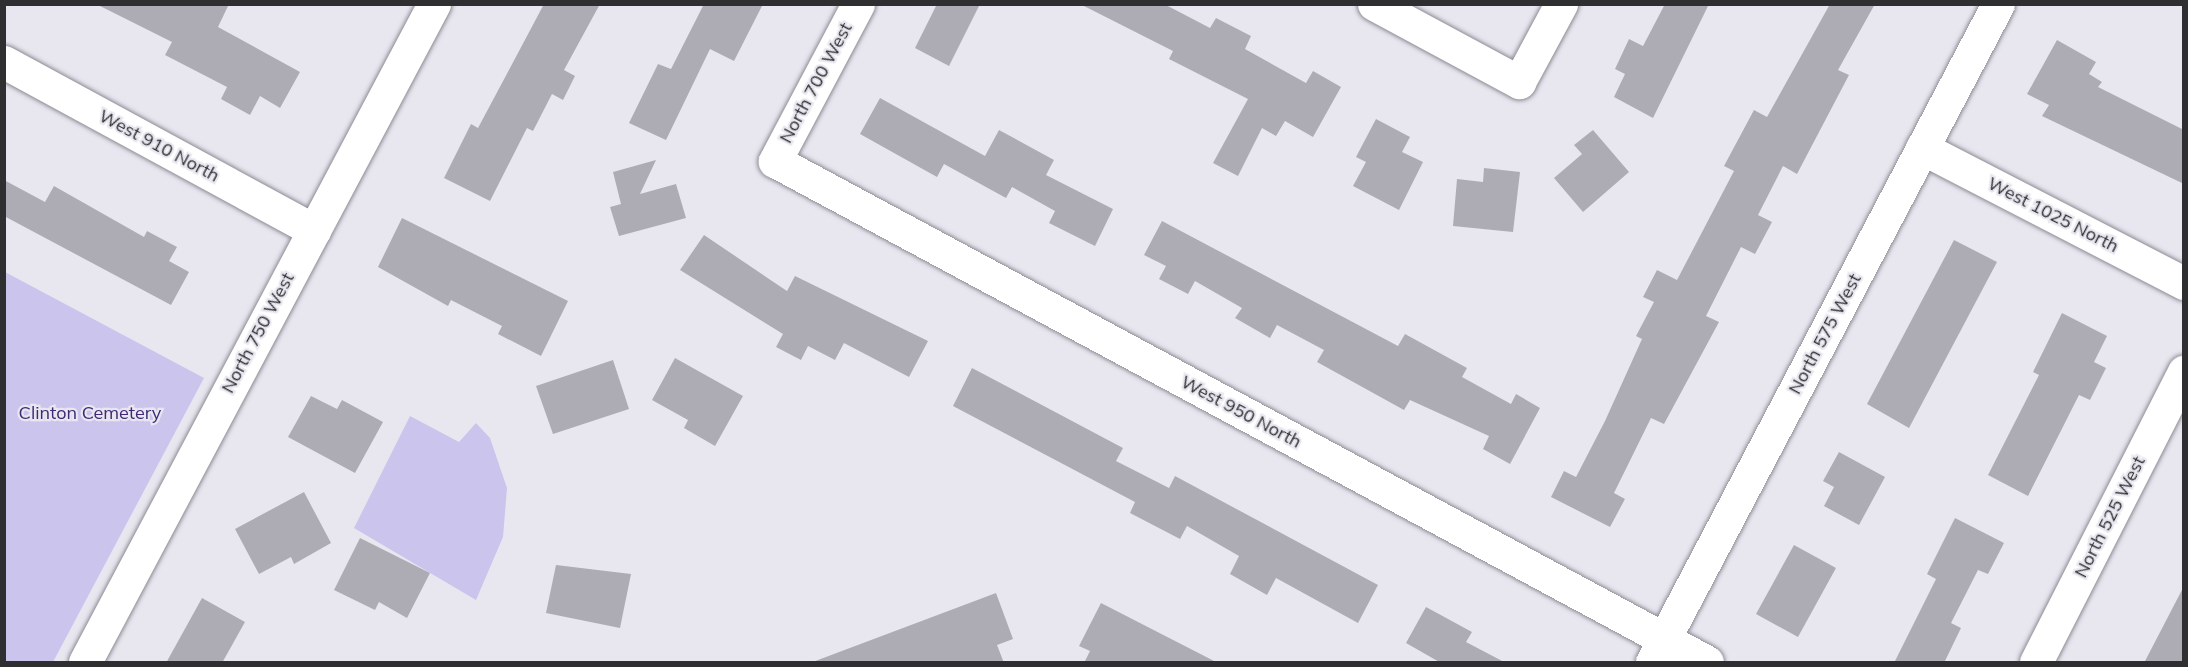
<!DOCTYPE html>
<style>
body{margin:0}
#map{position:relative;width:2188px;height:667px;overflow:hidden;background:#e8e7f0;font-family:Mulish,sans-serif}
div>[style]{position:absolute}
.green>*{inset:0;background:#cbc4ed}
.building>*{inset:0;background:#adacb4}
.roads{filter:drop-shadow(0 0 2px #8c8b93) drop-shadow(0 0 2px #8c8b93)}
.minor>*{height:33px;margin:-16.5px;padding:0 16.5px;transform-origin:16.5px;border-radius:16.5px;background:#fff}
span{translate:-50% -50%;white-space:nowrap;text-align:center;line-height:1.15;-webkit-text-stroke:4.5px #e8e7f0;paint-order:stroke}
.street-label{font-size:18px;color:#2f2f32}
.park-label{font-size:18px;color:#3f2875}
.frame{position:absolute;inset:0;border:6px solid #2f2f32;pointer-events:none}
</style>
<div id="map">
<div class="green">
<i style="clip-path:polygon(5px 272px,204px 378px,53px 662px,5px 662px)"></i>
<i style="clip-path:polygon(410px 416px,459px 442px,476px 423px,490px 438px,507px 488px,503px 537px,476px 600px,354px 528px)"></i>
</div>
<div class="building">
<i style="clip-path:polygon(96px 4px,229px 4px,218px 27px,300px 72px,280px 108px,260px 96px,250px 115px,221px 99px,227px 87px,165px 55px,172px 42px)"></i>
<i style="clip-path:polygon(544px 4px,600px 4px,564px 70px,575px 76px,563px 100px,552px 94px,533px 131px,527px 128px,490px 201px,444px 178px,471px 124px,478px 128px)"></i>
<i style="clip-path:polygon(704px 4px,763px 4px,734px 61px,710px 49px,666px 140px,629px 123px,658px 64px,671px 69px)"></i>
<i style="clip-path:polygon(937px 4px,980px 4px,949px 66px,915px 48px)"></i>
<i style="clip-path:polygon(1080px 4px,1164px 4px,1210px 28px,1216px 18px,1251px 36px,1245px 49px,1306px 83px,1313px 71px,1341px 87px,1313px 137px,1285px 121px,1276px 136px,1262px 128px,1238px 176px,1213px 163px,1248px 99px,1169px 59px,1173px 51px)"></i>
<i style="clip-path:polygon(1665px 4px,1709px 4px,1653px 118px,1614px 97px,1625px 74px,1615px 69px,1629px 39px,1643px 46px)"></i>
<i style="clip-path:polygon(1830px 4px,1875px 4px,1838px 70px,1849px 75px,1797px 174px,1783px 166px,1758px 215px,1772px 222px,1755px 254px,1741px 247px,1706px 316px,1719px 322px,1664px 424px,1651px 418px,1614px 493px,1625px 499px,1610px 527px,1551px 497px,1564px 471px,1576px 477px,1605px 421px,1642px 339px,1636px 336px,1654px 302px,1643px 297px,1657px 270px,1677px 280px,1734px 171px,1724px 166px,1754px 110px,1767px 117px)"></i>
<i style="clip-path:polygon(2057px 40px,2096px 62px,2089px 74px,2102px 82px,2098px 87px,2184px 130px,2184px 184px,2042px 116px,2049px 105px,2027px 94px)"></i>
<i style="clip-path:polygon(880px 98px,985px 156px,999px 130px,1054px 160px,1046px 175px,1113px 209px,1095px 246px,1049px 223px,1055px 211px,1012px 187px,1006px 198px,944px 164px,937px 177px,860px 134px)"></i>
<i style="clip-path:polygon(1376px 119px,1410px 137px,1402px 152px,1423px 162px,1399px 210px,1353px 186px,1366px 162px,1356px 157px)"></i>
<i style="clip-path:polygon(1593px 130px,1629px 172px,1583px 212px,1554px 178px,1582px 154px,1574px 145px)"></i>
<i style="clip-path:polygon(656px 160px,640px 194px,676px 184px,686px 218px,619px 236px,610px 207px,621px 204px,613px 172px)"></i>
<i style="clip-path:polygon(1484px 168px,1520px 172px,1513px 232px,1453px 226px,1457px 179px,1483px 182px)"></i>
<i style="clip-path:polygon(4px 180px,45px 202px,54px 186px,144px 237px,147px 231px,177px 247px,169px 261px,189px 272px,171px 305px,4px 216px)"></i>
<i style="clip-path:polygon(402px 218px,568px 301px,541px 356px,498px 334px,502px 326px,451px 300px,448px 306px,378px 267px)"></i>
<i style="clip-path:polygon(1162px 221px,1398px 346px,1405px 334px,1467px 368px,1462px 377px,1511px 404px,1516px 394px,1540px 408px,1510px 464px,1483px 449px,1489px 436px,1410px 400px,1404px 410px,1317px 362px,1324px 350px,1277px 325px,1270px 338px,1235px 318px,1242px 308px,1195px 281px,1188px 294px,1159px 279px,1166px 266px,1144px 255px)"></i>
<i style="clip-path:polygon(704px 235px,787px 291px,795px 276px,928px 341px,909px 377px,844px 343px,835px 360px,808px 346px,801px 360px,776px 347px,783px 334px,680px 270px)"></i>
<i style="clip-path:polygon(1954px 240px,1997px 262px,1909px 428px,1867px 404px)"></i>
<i style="clip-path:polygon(2062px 313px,2107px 336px,2094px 362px,2106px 368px,2090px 400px,2079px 395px,2028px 496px,1988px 475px,2039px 375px,2033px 372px)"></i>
<i style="clip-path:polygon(675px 358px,743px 396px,715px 446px,684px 428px,688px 420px,652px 400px)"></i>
<i style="clip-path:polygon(613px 360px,629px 409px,553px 434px,536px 386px)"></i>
<i style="clip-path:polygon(972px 368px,1123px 448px,1116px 461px,1169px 488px,1175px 476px,1378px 585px,1358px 623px,1276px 578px,1267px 595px,1230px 574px,1239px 556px,1187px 526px,1180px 539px,1130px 513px,1135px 502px,953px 406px)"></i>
<i style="clip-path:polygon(311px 396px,337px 409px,342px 400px,383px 422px,355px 473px,288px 437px)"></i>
<i style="clip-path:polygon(1839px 452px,1885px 477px,1859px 525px,1824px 506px,1834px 487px,1823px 481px)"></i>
<i style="clip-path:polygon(304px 492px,331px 543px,294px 564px,291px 557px,259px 574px,235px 529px)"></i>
<i style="clip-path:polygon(1955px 518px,2004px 543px,1988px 574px,1978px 570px,1951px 623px,1961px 628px,1944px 663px,1894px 663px,1936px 579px,1927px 574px)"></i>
<i style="clip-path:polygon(360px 538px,430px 573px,407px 618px,379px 602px,375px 610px,334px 590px)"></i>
<i style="clip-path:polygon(1794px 545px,1836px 568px,1798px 637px,1756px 614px)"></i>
<i style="clip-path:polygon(556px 565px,631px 574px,620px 628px,546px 613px)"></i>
<i style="clip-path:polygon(2184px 586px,2184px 663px,2144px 663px)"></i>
<i style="clip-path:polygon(996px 593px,1013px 639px,997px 645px,1004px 663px,810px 663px)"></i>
<i style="clip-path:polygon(202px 598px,245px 622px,222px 663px,166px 663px)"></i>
<i style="clip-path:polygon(1101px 603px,1218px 663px,1084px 663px,1090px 651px,1079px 646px)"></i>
<i style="clip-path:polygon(1426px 607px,1472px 632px,1466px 642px,1506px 663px,1441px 663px,1406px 643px)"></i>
</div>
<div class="roads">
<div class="minor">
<i style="left:858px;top:4px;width:178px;rotate:117.9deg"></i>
<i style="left:775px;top:161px;width:1058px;rotate:28.26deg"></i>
<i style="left:1374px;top:4px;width:165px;rotate:28.3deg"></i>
<i style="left:1519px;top:82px;width:89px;rotate:-61.7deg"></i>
<i style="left:4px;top:62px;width:353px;rotate:28.5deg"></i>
<i style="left:1922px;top:148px;width:295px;rotate:27.3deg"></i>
<i style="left:85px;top:662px;width:745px;rotate:-62.06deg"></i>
<i style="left:1652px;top:662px;width:743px;rotate:-62.26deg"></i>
<i style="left:2036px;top:662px;width:326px;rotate:-63deg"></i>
</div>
</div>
<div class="street-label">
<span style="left:816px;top:83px;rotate:-62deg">North 700 West</span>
<span style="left:159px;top:146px;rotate:28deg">West 910 North</span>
<span style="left:2053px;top:215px;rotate:27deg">West 1025 North</span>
<span style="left:258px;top:333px;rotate:-62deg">North 750 West</span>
<span style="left:1825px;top:334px;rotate:-62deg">North 575 West</span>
<span style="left:1241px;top:412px;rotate:28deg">West 950 North</span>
<span style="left:2110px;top:517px;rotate:-63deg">North 525 West</span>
</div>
<div class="park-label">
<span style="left:90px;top:413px">Clinton Cemetery</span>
</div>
<div class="frame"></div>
</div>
